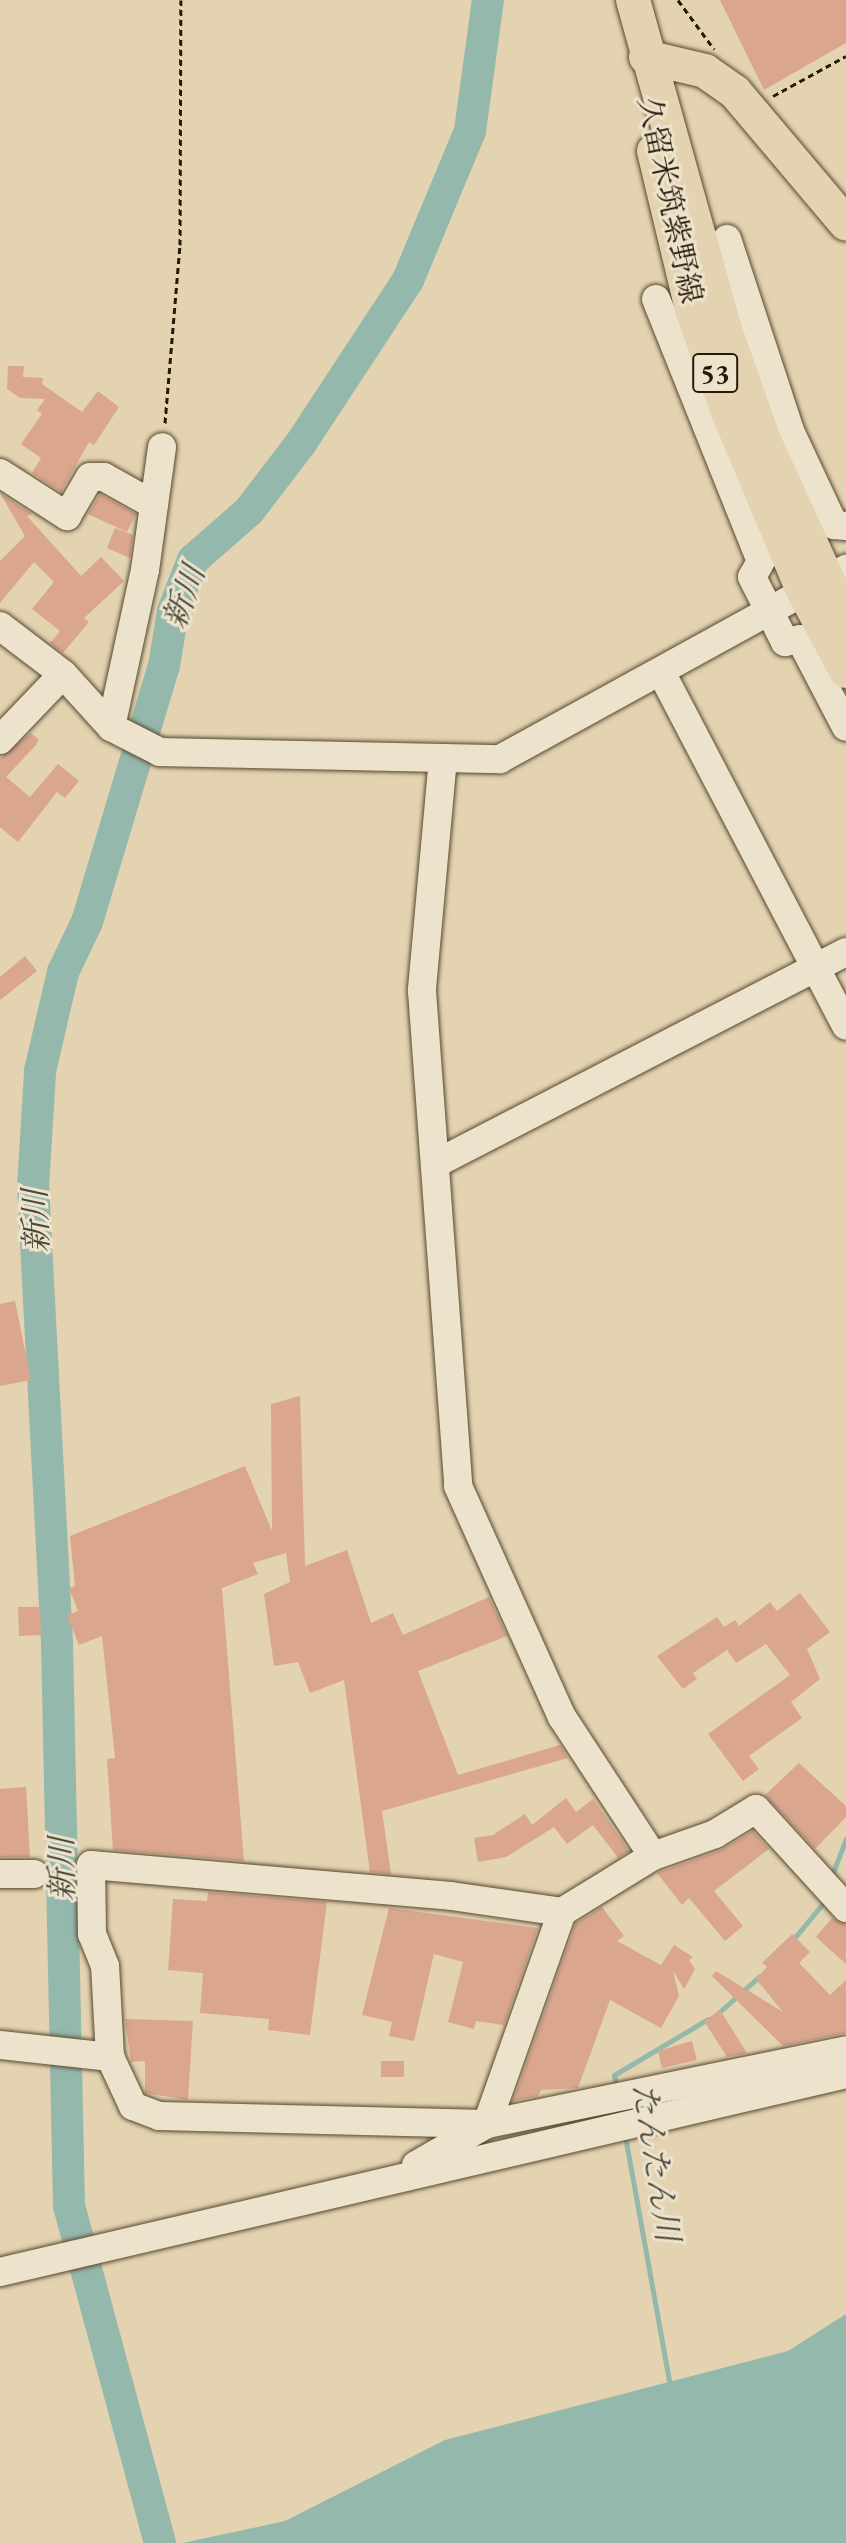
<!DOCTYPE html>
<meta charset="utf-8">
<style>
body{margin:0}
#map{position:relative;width:846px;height:2543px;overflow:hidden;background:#e4d3b0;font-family:"EB Garamond","Noto Serif JP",serif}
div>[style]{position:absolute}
.water>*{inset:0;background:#95b8ac}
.stream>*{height:5px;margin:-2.5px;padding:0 2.5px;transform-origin:2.5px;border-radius:2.5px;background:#95b8ac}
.river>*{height:32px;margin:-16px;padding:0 16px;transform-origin:16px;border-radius:16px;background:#95b8ac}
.building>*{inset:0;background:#daa68e}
.path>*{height:3px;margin-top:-1.5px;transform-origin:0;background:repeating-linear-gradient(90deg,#261907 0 6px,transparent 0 10px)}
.roads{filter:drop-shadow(0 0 2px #564831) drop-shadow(0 0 2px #564831)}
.minor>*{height:28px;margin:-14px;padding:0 14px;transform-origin:14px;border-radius:14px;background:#ede2cc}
.major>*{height:34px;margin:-17px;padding:0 17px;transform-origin:17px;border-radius:17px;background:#e4d3b0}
span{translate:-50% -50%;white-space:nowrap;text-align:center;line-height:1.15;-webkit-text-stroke:6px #ede2cc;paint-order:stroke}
.shield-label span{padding:2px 6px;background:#ede2cc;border:2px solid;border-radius:6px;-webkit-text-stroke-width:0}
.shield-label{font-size:28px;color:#261907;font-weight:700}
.street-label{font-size:30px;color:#261907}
.water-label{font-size:32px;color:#474939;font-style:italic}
</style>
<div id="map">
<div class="water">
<i style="clip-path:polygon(846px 2314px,846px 2543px,183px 2543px,285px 2521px,445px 2440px,788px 2351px)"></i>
</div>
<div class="stream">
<i style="left:832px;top:1875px;width:39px;rotate:-69deg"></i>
<i style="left:791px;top:1942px;width:53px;rotate:-50.3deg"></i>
<i style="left:717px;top:2014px;width:57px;rotate:-41.5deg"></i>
<i style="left:616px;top:2087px;width:12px;rotate:-99deg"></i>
<i style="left:614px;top:2075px;width:109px;rotate:-30.8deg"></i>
<i style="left:625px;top:2136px;width:254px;rotate:79.8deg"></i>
</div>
<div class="river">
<i style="left:160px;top:2543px;width:349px;rotate:-105.1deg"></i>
<i style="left:69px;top:2206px;width:563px;rotate:-91.22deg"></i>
<i style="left:57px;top:1643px;width:457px;rotate:-93deg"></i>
<i style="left:33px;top:1187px;width:116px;rotate:-86.5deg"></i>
<i style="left:40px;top:1071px;width:102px;rotate:-76.9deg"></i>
<i style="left:63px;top:972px;width:55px;rotate:-64.4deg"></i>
<i style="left:87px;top:922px;width:267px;rotate:-73.3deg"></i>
<i style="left:164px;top:666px;width:56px;rotate:-80.7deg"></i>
<i style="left:173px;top:611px;width:55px;rotate:-68.6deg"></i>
<i style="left:193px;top:560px;width:74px;rotate:-41.2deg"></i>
<i style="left:249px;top:511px;width:86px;rotate:-52.6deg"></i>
<i style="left:301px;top:443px;width:195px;rotate:-56.7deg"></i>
<i style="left:408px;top:280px;width:161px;rotate:-67.4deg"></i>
<i style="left:470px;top:131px;width:132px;rotate:-82.2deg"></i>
</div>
<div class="building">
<i style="clip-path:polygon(720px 0,846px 0,846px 43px,764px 90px)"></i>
<i style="clip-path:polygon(8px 366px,24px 366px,23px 377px,43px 378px,42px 384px,82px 412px,98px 391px,119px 407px,94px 445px,89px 442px,61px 492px,32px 473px,41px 458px,21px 444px,42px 414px,37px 410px,45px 399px,20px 398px,7px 389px)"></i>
<i style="clip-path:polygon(0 493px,32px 514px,27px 516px,81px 576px,101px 557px,124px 581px,84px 618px,89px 622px,63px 653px,50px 643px,60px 631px,32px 609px,54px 582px,34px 562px,0 603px,0 561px,25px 536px)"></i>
<i style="clip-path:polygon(100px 494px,136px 514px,127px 532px,88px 514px)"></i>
<i style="clip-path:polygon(115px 528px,133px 535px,130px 558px,107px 548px)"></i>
<i style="clip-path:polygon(31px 733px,39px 740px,36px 745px,6px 777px,30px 797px,58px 764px,79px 781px,65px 798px,57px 792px,18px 842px,0 827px,0 758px)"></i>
<i style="clip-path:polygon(25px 956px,37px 971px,0 1000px,0 977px)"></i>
<i style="clip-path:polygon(15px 1301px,31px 1380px,0 1386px,0 1304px)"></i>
<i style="clip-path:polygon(300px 1396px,305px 1566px,347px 1550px,371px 1623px,393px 1613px,403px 1635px,489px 1597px,507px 1636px,418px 1671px,458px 1775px,560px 1745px,568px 1758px,382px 1811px,391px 1874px,370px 1872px,344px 1680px,310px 1693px,298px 1662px,274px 1666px,264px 1594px,290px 1582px,286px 1553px,253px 1563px,258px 1574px,222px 1588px,244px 1861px,113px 1850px,107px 1759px,115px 1758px,102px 1636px,79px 1645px,67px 1615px,78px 1611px,69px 1588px,75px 1586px,70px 1536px,245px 1466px,272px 1531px,271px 1404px)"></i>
<i style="clip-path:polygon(800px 1593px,830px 1632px,807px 1649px,820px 1679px,791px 1702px,802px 1718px,749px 1756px,759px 1769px,743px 1781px,708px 1734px,790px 1675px,766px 1644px,736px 1663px,727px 1650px,693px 1673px,697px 1679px,683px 1689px,657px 1656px,717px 1617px,724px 1627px,735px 1620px,739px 1626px,770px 1602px,777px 1611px)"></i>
<i style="clip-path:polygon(18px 1607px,40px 1607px,41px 1635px,19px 1636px)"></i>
<i style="clip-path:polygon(799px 1763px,846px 1806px,846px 1817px,815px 1849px,765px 1795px)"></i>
<i style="clip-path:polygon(26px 1787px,30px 1857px,0 1857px,0 1789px)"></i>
<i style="clip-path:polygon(566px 1798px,576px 1812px,593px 1799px,629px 1851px,618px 1858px,593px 1825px,567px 1844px,554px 1827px,506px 1857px,478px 1862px,474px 1838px,493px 1835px,525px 1814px,532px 1825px)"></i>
<i style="clip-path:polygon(753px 1831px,769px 1849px,714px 1891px,743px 1926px,725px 1941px,689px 1898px,682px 1905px,657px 1873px,721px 1850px)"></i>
<i style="clip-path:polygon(208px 1892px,327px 1902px,310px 2035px,268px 2030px,269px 2019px,200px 2013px,203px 1973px,168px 1970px,173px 1899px,207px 1901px)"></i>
<i style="clip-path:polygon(602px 1907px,624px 1936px,617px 1941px,661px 1965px,674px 1945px,693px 1957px,689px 1960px,695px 1969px,684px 1989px,673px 1971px,679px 1996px,661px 2028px,610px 2000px,578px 2088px,541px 2090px,538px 2096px,513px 2101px,576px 1923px)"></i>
<i style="clip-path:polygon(389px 1908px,538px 1928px,504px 2025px,476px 2021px,474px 2029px,448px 2022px,463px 1962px,434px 1954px,414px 2041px,389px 2036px,392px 2022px,362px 2015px)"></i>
<i style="clip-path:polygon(832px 1918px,846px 1925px,846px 1964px,816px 1937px)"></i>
<i style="clip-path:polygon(792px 1934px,810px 1952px,799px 1963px,830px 1995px,846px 1980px,846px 2033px,783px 2046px,712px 1976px,716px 1971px,783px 2012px,756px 1979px,767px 1967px,762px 1963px)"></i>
<i style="clip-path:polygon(720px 2010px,747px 2053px,727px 2057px,704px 2021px)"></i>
<i style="clip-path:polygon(125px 2019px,193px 2021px,188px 2100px,145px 2093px,145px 2061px,131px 2062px)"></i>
<i style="clip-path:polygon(692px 2041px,697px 2060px,662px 2068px,658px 2051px)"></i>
<i style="clip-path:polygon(381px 2061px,404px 2061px,404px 2077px,381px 2077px)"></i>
</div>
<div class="path">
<i style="left:678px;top:0;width:61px;rotate:53.7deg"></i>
<i style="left:773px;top:96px;width:83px;rotate:-28.7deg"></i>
<i style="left:165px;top:423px;width:179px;rotate:-85.2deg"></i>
<i style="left:180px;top:245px;width:245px;rotate:-89.8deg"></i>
</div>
<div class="roads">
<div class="minor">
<i style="left:727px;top:239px;width:202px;rotate:71.8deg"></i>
<i style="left:790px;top:431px;width:104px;rotate:64.9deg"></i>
<i style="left:834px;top:525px;width:12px;rotate:5deg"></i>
<i style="left:656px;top:299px;width:282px;rotate:68.2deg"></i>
<i style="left:761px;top:561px;width:18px;rotate:119deg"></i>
<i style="left:752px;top:577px;width:73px;rotate:63.1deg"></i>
<i style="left:785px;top:642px;width:15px;rotate:-11deg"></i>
<i style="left:800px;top:639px;width:99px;rotate:62.4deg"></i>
<i style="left:0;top:473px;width:80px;rotate:32.7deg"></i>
<i style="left:67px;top:516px;width:45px;rotate:-59.5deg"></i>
<i style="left:90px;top:477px;width:14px"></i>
<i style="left:104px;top:477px;width:57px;rotate:29.2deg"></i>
<i style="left:0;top:626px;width:79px;rotate:37.3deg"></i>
<i style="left:63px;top:674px;width:72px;rotate:47.8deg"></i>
<i style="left:111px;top:727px;width:55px;rotate:27deg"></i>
<i style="left:160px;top:752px;width:340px;rotate:1.2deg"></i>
<i style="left:500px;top:759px;width:395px;rotate:-28.8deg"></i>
<i style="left:661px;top:672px;width:399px;rotate:62.4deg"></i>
<i style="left:111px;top:727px;width:161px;rotate:-77.8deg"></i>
<i style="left:145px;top:570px;width:124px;rotate:-82.1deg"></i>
<i style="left:0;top:740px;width:91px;rotate:-46.3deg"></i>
<i style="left:443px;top:758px;width:234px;rotate:95.2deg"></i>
<i style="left:422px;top:991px;width:496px;rotate:85.8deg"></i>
<i style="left:458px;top:1486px;width:253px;rotate:65.8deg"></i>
<i style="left:562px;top:1717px;width:166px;rotate:56.8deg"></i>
<i style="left:437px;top:1163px;width:460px;rotate:-27.3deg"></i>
<i style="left:0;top:1874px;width:34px"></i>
<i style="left:562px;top:1912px;width:225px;rotate:109.5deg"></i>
<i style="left:487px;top:2124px;width:328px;rotate:-178.6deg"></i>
<i style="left:159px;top:2116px;width:28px;rotate:-159deg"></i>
<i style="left:133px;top:2106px;width:54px;rotate:-115.1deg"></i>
<i style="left:110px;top:2057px;width:91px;rotate:-93.1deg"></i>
<i style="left:105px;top:1966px;width:35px;rotate:-112deg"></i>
<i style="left:92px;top:1934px;width:69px;rotate:-90.8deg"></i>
<i style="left:91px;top:1865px;width:361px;rotate:4.9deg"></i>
<i style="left:451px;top:1896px;width:112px;rotate:8.2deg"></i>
<i style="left:562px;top:1912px;width:107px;rotate:-31.6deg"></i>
<i style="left:653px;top:1856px;width:66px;rotate:-19.5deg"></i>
<i style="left:715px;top:1834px;width:48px;rotate:-31.4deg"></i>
<i style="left:756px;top:1809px;width:134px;rotate:47.7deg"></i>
<i style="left:0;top:2045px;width:111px;rotate:6.2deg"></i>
<i style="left:416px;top:2165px;width:82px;rotate:-30deg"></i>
<i style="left:487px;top:2124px;width:367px;rotate:-11.6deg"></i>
<i style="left:0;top:2272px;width:869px;rotate:-13.17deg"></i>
</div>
<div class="major">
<i style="left:633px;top:0;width:339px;rotate:74.4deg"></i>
<i style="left:724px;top:327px;width:118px;rotate:70.6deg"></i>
<i style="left:763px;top:438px;width:200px;rotate:65.5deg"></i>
<i style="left:646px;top:57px;width:61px;rotate:13.3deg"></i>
<i style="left:705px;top:71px;width:37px;rotate:35deg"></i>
<i style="left:735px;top:92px;width:172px;rotate:49.9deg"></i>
<i style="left:654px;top:151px;width:163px;rotate:76.5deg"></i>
<i style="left:692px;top:309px;width:109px;rotate:70.7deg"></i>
<i style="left:728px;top:412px;width:193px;rotate:67.2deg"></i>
<i style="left:803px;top:590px;width:92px;rotate:62deg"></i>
</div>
</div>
<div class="shield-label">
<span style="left:715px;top:373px">53</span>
</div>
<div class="street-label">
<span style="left:670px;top:200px;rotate:78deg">久留米筑紫野線</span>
</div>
<div class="water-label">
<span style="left:184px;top:597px;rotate:-70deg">新川</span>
<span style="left:36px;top:1221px;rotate:-92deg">新川</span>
<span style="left:62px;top:1869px;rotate:-91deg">新川</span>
<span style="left:656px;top:2162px;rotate:81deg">たんたん川</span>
</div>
</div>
